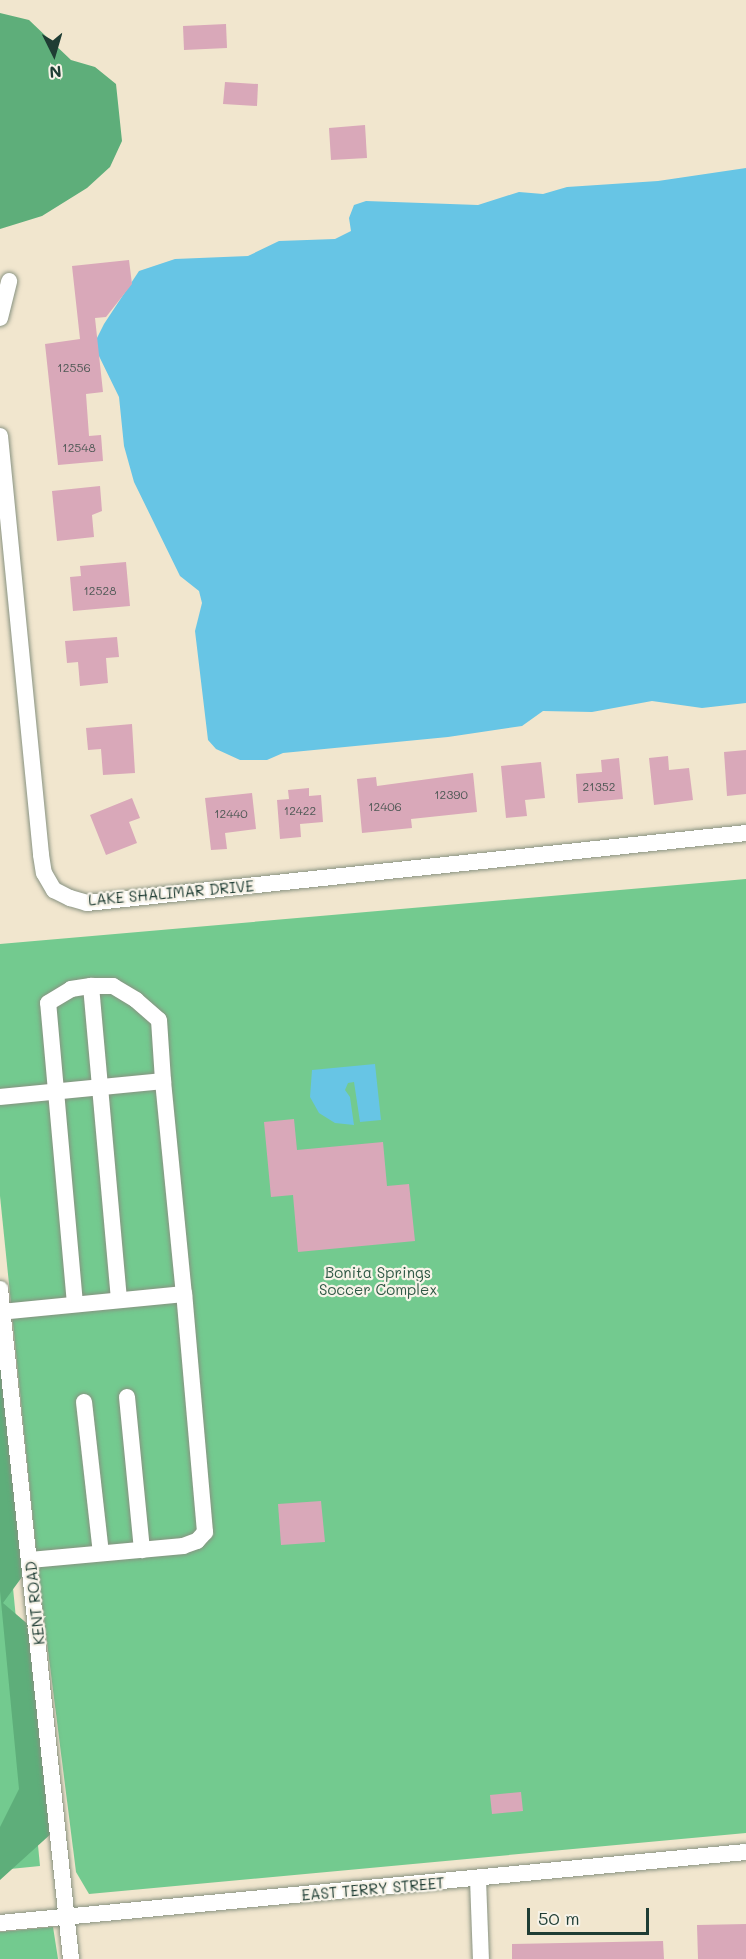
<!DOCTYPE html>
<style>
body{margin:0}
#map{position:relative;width:746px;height:1959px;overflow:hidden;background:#f1e6ce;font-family:Mali,sans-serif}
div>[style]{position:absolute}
.green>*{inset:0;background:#73ca8f}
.forest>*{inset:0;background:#5eae7a}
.water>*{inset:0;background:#67c5e5}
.building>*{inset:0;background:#d9a8b9}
.roads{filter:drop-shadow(0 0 2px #889281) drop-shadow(0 0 2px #889281)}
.minor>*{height:16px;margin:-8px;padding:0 8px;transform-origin:8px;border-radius:8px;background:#fff}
span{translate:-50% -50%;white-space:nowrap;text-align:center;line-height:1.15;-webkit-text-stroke:4.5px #f7f3e8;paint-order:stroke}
.number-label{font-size:12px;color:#4e5855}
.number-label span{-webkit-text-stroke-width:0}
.street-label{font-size:15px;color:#1f3d34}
.park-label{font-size:15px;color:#305946}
.north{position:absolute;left:24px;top:24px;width:60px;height:60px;-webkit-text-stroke:4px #f7f3e8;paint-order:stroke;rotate:175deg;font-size:16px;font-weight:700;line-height:24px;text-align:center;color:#1f3d34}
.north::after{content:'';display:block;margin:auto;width:21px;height:27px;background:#1f3d34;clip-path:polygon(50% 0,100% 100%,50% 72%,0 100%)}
.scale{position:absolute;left:527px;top:1908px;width:122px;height:27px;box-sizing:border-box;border:3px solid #1f3d34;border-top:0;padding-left:8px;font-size:18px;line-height:21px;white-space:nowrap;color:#1f3d34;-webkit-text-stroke:4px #f7f3e8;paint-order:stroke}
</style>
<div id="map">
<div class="green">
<i style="clip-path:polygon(746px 879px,746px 1833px,89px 1894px,76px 1872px,40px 1587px,0 1196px,0 944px)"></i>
<i style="clip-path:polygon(0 1454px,40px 1866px,0 1870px)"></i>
<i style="clip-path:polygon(53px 1927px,58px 1959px,0 1959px,0 1932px)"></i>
</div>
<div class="forest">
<i style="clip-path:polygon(0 13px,29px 20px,71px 60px,95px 67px,116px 84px,122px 141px,110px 167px,87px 188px,42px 216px,0 229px)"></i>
<i style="clip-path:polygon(0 1345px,30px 1566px,3px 1603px,30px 1626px,53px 1832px,0 1880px,0 1827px,19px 1789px,0 1591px)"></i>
</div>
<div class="water">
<i style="clip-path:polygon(746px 168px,746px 703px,702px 708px,652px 701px,592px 712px,543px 711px,522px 726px,448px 737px,283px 753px,267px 760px,240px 760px,216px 749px,208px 740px,195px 631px,202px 603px,199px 591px,180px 576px,134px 482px,124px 446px,119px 397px,97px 352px,96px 340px,104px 324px,139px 271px,175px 259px,248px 256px,279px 241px,335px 239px,351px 231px,349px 218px,354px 205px,366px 201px,478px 205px,519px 192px,543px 194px,567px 187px,658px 181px)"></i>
<i style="clip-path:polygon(375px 1064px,381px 1120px,360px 1122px,354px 1082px,348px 1083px,345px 1090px,350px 1097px,354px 1125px,335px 1123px,319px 1113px,310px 1097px,312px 1070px)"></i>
</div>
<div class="building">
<i style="clip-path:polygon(226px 24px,227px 48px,184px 50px,183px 26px)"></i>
<i style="clip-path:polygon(225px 82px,258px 84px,257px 106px,223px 104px)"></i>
<i style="clip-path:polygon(365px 125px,367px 158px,331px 160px,329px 128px)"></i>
<i style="clip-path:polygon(129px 260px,132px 284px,106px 317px,95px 318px,103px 392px,86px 394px,89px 436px,101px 435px,103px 461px,58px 465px,45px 344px,80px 339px,72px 266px)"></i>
<i style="clip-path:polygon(100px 486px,102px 511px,92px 515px,94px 537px,57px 541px,52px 491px)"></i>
<i style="clip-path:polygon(126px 562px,130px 606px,73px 611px,70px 577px,81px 576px,80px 566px)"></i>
<i style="clip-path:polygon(117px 637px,119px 657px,106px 658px,108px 683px,80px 686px,78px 662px,67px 663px,65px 641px)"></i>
<i style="clip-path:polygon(132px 724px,135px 773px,103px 775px,101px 749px,88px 750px,86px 728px)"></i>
<i style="clip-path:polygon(746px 750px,746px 794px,727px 796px,724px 752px)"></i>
<i style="clip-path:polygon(668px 756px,669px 770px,689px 768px,693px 800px,654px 805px,649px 758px)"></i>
<i style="clip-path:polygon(619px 758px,623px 799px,578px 803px,576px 774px,602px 772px,601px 760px)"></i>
<i style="clip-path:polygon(541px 762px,545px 798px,525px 800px,527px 816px,506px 818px,501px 766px)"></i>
<i style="clip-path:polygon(473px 773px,477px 812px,411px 819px,412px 828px,362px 833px,357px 779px,376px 777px,377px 786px)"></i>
<i style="clip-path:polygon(309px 788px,309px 796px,321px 795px,323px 822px,300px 824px,301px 837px,280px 839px,277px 800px,289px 799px,288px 790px)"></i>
<i style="clip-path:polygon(252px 793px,256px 829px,225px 833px,227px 849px,211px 850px,205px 798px)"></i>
<i style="clip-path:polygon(132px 798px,140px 818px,129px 822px,137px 843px,106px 855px,90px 815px)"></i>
<i style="clip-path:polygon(294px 1119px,297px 1150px,383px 1142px,387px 1186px,409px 1184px,415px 1241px,298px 1252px,293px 1195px,271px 1197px,264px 1122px)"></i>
<i style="clip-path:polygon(321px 1501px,325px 1542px,281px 1545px,278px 1504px)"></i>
<i style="clip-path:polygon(521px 1792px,523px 1811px,492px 1814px,490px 1795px)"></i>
<i style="clip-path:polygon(746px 1924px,746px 1959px,698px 1959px,697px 1925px)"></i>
<i style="clip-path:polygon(663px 1941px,664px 1959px,512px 1959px,512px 1944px)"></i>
</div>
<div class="roads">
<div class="minor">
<i style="left:0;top:318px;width:38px;rotate:-76deg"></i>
<i style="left:0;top:436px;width:421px;rotate:84.4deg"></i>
<i style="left:41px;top:855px;width:18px;rotate:81deg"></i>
<i style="left:44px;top:873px;width:20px;rotate:60deg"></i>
<i style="left:54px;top:890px;width:18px;rotate:27deg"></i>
<i style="left:70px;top:898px;width:18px;rotate:16deg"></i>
<i style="left:87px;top:903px;width:663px;rotate:-6.06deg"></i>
<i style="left:91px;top:986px;width:315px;rotate:84.9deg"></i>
<i style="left:0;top:1097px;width:164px;rotate:-5.6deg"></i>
<i style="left:163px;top:1081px;width:214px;rotate:84.4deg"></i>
<i style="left:184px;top:1294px;width:183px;rotate:174.4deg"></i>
<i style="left:0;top:1289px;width:674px;rotate:83.95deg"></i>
<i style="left:75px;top:1304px;width:302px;rotate:-95.1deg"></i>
<i style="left:48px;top:1003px;width:27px;rotate:-31deg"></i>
<i style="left:71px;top:989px;width:20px;rotate:-9deg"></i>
<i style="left:91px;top:986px;width:22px"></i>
<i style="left:113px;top:986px;width:27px;rotate:31deg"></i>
<i style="left:136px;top:1000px;width:30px;rotate:41deg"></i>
<i style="left:159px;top:1020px;width:61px;rotate:86.2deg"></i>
<i style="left:127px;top:1397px;width:154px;rotate:84.4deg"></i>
<i style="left:84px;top:1402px;width:152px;rotate:83.6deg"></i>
<i style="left:30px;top:1560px;width:154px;rotate:-5.2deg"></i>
<i style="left:183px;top:1546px;width:15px;rotate:-20deg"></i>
<i style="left:197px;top:1541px;width:12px;rotate:-48deg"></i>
<i style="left:205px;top:1532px;width:239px;rotate:-95deg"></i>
<i style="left:478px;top:1879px;width:80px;rotate:87.9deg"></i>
<i style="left:0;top:1923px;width:749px;rotate:-5.44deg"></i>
</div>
</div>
<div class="number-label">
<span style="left:74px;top:368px">12556</span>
<span style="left:79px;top:448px">12548</span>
<span style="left:100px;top:591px">12528</span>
<span style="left:599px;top:787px">21352</span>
<span style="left:451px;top:795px">12390</span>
<span style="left:385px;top:807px">12406</span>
<span style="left:300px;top:811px">12422</span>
<span style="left:231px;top:814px">12440</span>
</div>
<div class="street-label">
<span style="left:171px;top:893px;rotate:-5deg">LAKE SHALIMAR DRIVE</span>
<span style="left:35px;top:1603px;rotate:-96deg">KENT ROAD</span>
<span style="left:373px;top:1889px;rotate:-5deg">EAST TERRY STREET</span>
</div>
<div class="park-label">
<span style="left:378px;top:1281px">Bonita Springs<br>Soccer Complex</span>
</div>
<div class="north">N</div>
<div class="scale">50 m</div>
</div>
